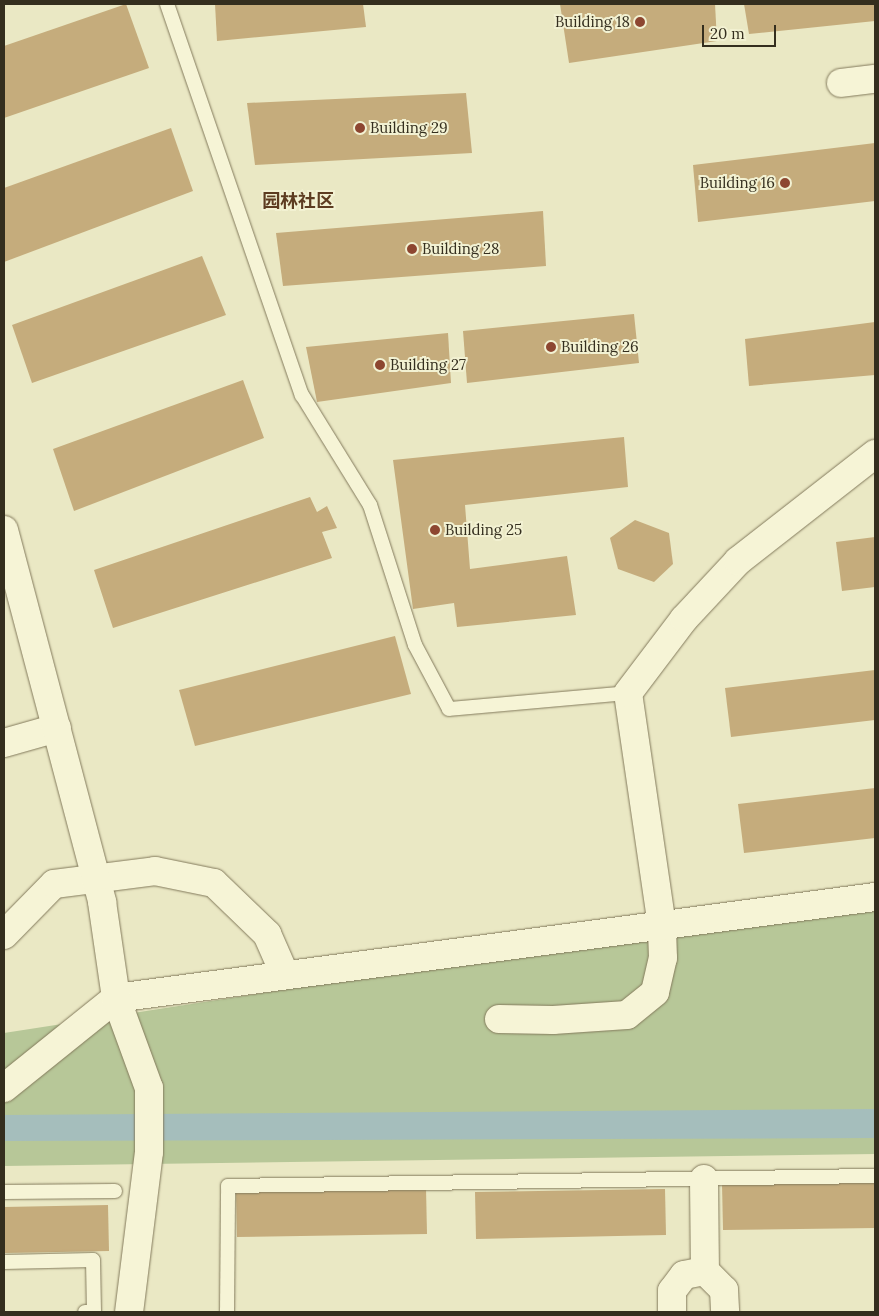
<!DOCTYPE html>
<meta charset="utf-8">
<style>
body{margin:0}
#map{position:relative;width:879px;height:1316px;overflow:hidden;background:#eae8c4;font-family:Lora,"Noto Sans SC",serif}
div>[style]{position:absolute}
.green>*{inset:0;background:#b7c798}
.water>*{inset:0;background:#a5bebc}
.building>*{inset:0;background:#c5ac7c}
.roads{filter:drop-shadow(0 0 1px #837a5c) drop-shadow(0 0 1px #837a5c)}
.lane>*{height:14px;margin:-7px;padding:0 7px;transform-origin:7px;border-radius:7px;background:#f6f4d6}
.street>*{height:28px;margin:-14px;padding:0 14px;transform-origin:14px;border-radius:14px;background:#f6f4d6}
.secondary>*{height:28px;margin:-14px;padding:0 14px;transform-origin:14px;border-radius:14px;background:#f6f4d6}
.dots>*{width:14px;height:14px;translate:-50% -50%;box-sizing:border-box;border:2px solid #f2f1d2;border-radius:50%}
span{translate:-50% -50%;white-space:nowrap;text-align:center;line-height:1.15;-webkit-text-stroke:4px #f2f1d2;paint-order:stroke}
.poi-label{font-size:15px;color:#342e1e}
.right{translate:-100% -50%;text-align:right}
.left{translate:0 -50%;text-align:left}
.quarter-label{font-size:18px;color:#5d3c21;font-weight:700}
.frame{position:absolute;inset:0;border:5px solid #342e1e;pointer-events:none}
.scale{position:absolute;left:702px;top:25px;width:74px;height:22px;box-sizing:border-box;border:2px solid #342e1e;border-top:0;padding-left:6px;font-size:15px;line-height:18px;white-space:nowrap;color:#342e1e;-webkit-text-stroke:4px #f2f1d2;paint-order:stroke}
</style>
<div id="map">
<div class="green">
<i style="clip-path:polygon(875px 905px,875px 1154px,4px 1166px,4px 1033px,631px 936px)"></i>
</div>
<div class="water">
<i style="clip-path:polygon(875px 1109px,875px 1138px,4px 1141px,4px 1115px)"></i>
</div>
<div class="building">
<i style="clip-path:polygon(126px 4px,149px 68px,4px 118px,4px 46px)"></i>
<i style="clip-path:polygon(215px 4px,363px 4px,366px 27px,217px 41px)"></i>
<i style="clip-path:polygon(560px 4px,715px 4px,717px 41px,569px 63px)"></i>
<i style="clip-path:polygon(744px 4px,875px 4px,875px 21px,749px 34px)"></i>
<i style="clip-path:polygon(466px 93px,472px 153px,255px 165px,247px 103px)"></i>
<i style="clip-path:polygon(171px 128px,193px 191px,4px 262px,4px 188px)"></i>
<i style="clip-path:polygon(875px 143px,875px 201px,698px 222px,693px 165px)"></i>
<i style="clip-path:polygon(543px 211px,546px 266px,283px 286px,276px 233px)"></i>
<i style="clip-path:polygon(202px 256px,226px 315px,32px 383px,12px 325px)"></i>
<i style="clip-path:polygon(634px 314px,639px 363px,467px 383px,463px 331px)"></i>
<i style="clip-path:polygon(875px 322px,875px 375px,749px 386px,745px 339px)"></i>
<i style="clip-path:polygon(448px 333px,451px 383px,317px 402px,306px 347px)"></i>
<i style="clip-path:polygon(243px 380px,264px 438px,74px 511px,53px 449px)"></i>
<i style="clip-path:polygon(624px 437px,628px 487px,465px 505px,470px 569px,567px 556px,576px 615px,457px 627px,454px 603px,413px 609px,393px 460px)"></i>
<i style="clip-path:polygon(310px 497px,317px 512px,327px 506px,337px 528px,322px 532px,332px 558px,113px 628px,94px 570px)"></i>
<i style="clip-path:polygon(635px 520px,669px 533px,673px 564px,654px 582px,618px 569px,610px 538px)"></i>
<i style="clip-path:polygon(875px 537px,875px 587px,842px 591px,836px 542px)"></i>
<i style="clip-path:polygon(395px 636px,411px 694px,195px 746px,179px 690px)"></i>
<i style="clip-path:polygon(875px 670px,875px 720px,731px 737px,725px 688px)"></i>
<i style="clip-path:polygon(875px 788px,875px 838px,744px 853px,738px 804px)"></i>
<i style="clip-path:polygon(875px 1182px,875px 1228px,723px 1230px,722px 1184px)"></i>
<i style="clip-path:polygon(426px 1188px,427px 1234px,237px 1237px,236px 1191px)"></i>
<i style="clip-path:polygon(665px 1189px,666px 1235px,476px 1239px,475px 1192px)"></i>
<i style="clip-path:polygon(108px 1205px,109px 1251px,4px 1253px,4px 1207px)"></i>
</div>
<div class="roads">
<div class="lane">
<i style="left:167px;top:4px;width:414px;rotate:71deg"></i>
<i style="left:302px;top:395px;width:129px;rotate:58.3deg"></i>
<i style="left:370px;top:505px;width:147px;rotate:72.2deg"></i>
<i style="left:415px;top:645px;width:72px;rotate:62deg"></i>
<i style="left:449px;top:709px;width:180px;rotate:-5.1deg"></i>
<i style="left:4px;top:1192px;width:111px;rotate:-0.5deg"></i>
<i style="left:4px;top:1262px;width:89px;rotate:-1.3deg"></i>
<i style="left:93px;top:1260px;width:52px;rotate:88.9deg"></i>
<i style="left:94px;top:1312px;width:9px;rotate:180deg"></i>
<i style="left:227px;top:1312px;width:126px;rotate:-89.5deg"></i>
<i style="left:228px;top:1186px;width:647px;rotate:-0.89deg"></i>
</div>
<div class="street">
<i style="left:841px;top:83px;width:34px;rotate:-7deg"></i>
<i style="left:4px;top:743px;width:55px;rotate:-15.8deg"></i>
<i style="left:4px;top:935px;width:71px;rotate:-45.6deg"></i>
<i style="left:54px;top:884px;width:102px;rotate:-7.3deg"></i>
<i style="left:155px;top:871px;width:60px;rotate:11.5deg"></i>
<i style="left:214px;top:883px;width:74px;rotate:43.9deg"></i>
<i style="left:267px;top:934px;width:45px;rotate:66.3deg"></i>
<i style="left:499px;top:1019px;width:54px;rotate:1.1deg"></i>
<i style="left:553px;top:1020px;width:74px;rotate:-3.9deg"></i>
<i style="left:627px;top:1015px;width:36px;rotate:-39deg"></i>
<i style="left:655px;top:992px;width:35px;rotate:-77deg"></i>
<i style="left:663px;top:958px;width:32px;rotate:-92deg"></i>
<i style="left:662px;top:926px;width:235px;rotate:-98.3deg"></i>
<i style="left:628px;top:693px;width:93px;rotate:-52.9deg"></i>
<i style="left:684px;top:619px;width:79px;rotate:-47deg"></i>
<i style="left:738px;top:561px;width:174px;rotate:-38deg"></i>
<i style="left:4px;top:1088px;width:144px;rotate:-38.8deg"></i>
<i style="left:116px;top:998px;width:766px;rotate:-7.58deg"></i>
<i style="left:704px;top:1179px;width:92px;rotate:89.4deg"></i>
<i style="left:705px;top:1271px;width:27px;rotate:45deg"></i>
<i style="left:724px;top:1290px;width:22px;rotate:87deg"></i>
<i style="left:672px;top:1312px;width:21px;rotate:-90deg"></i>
<i style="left:672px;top:1291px;width:20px;rotate:-53deg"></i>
<i style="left:684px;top:1275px;width:21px;rotate:-11deg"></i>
</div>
<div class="secondary">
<i style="left:4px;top:530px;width:385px;rotate:75.2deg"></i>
<i style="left:102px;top:902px;width:97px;rotate:81.7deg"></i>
<i style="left:116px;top:998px;width:96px;rotate:69.9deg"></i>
<i style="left:149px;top:1088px;width:64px;rotate:90deg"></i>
<i style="left:149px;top:1152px;width:161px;rotate:97.1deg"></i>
</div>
</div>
<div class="dots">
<i style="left:640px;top:22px;background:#8d4630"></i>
<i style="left:360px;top:128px;background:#8d4630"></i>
<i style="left:785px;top:183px;background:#8d4630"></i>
<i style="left:412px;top:249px;background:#8d4630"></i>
<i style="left:551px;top:347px;background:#8d4630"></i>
<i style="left:380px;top:365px;background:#8d4630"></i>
<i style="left:435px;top:530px;background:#8d4630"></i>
</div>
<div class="poi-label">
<span class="right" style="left:630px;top:22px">Building 18</span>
<span class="left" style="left:370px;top:128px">Building 29</span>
<span class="right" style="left:775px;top:183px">Building 16</span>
<span class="left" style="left:422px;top:249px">Building 28</span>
<span class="left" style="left:561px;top:347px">Building 26</span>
<span class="left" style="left:390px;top:365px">Building 27</span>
<span class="left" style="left:445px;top:530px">Building 25</span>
</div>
<div class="quarter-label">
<span style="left:298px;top:201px">园林社区</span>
</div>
<div class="frame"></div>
<div class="scale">20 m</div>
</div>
